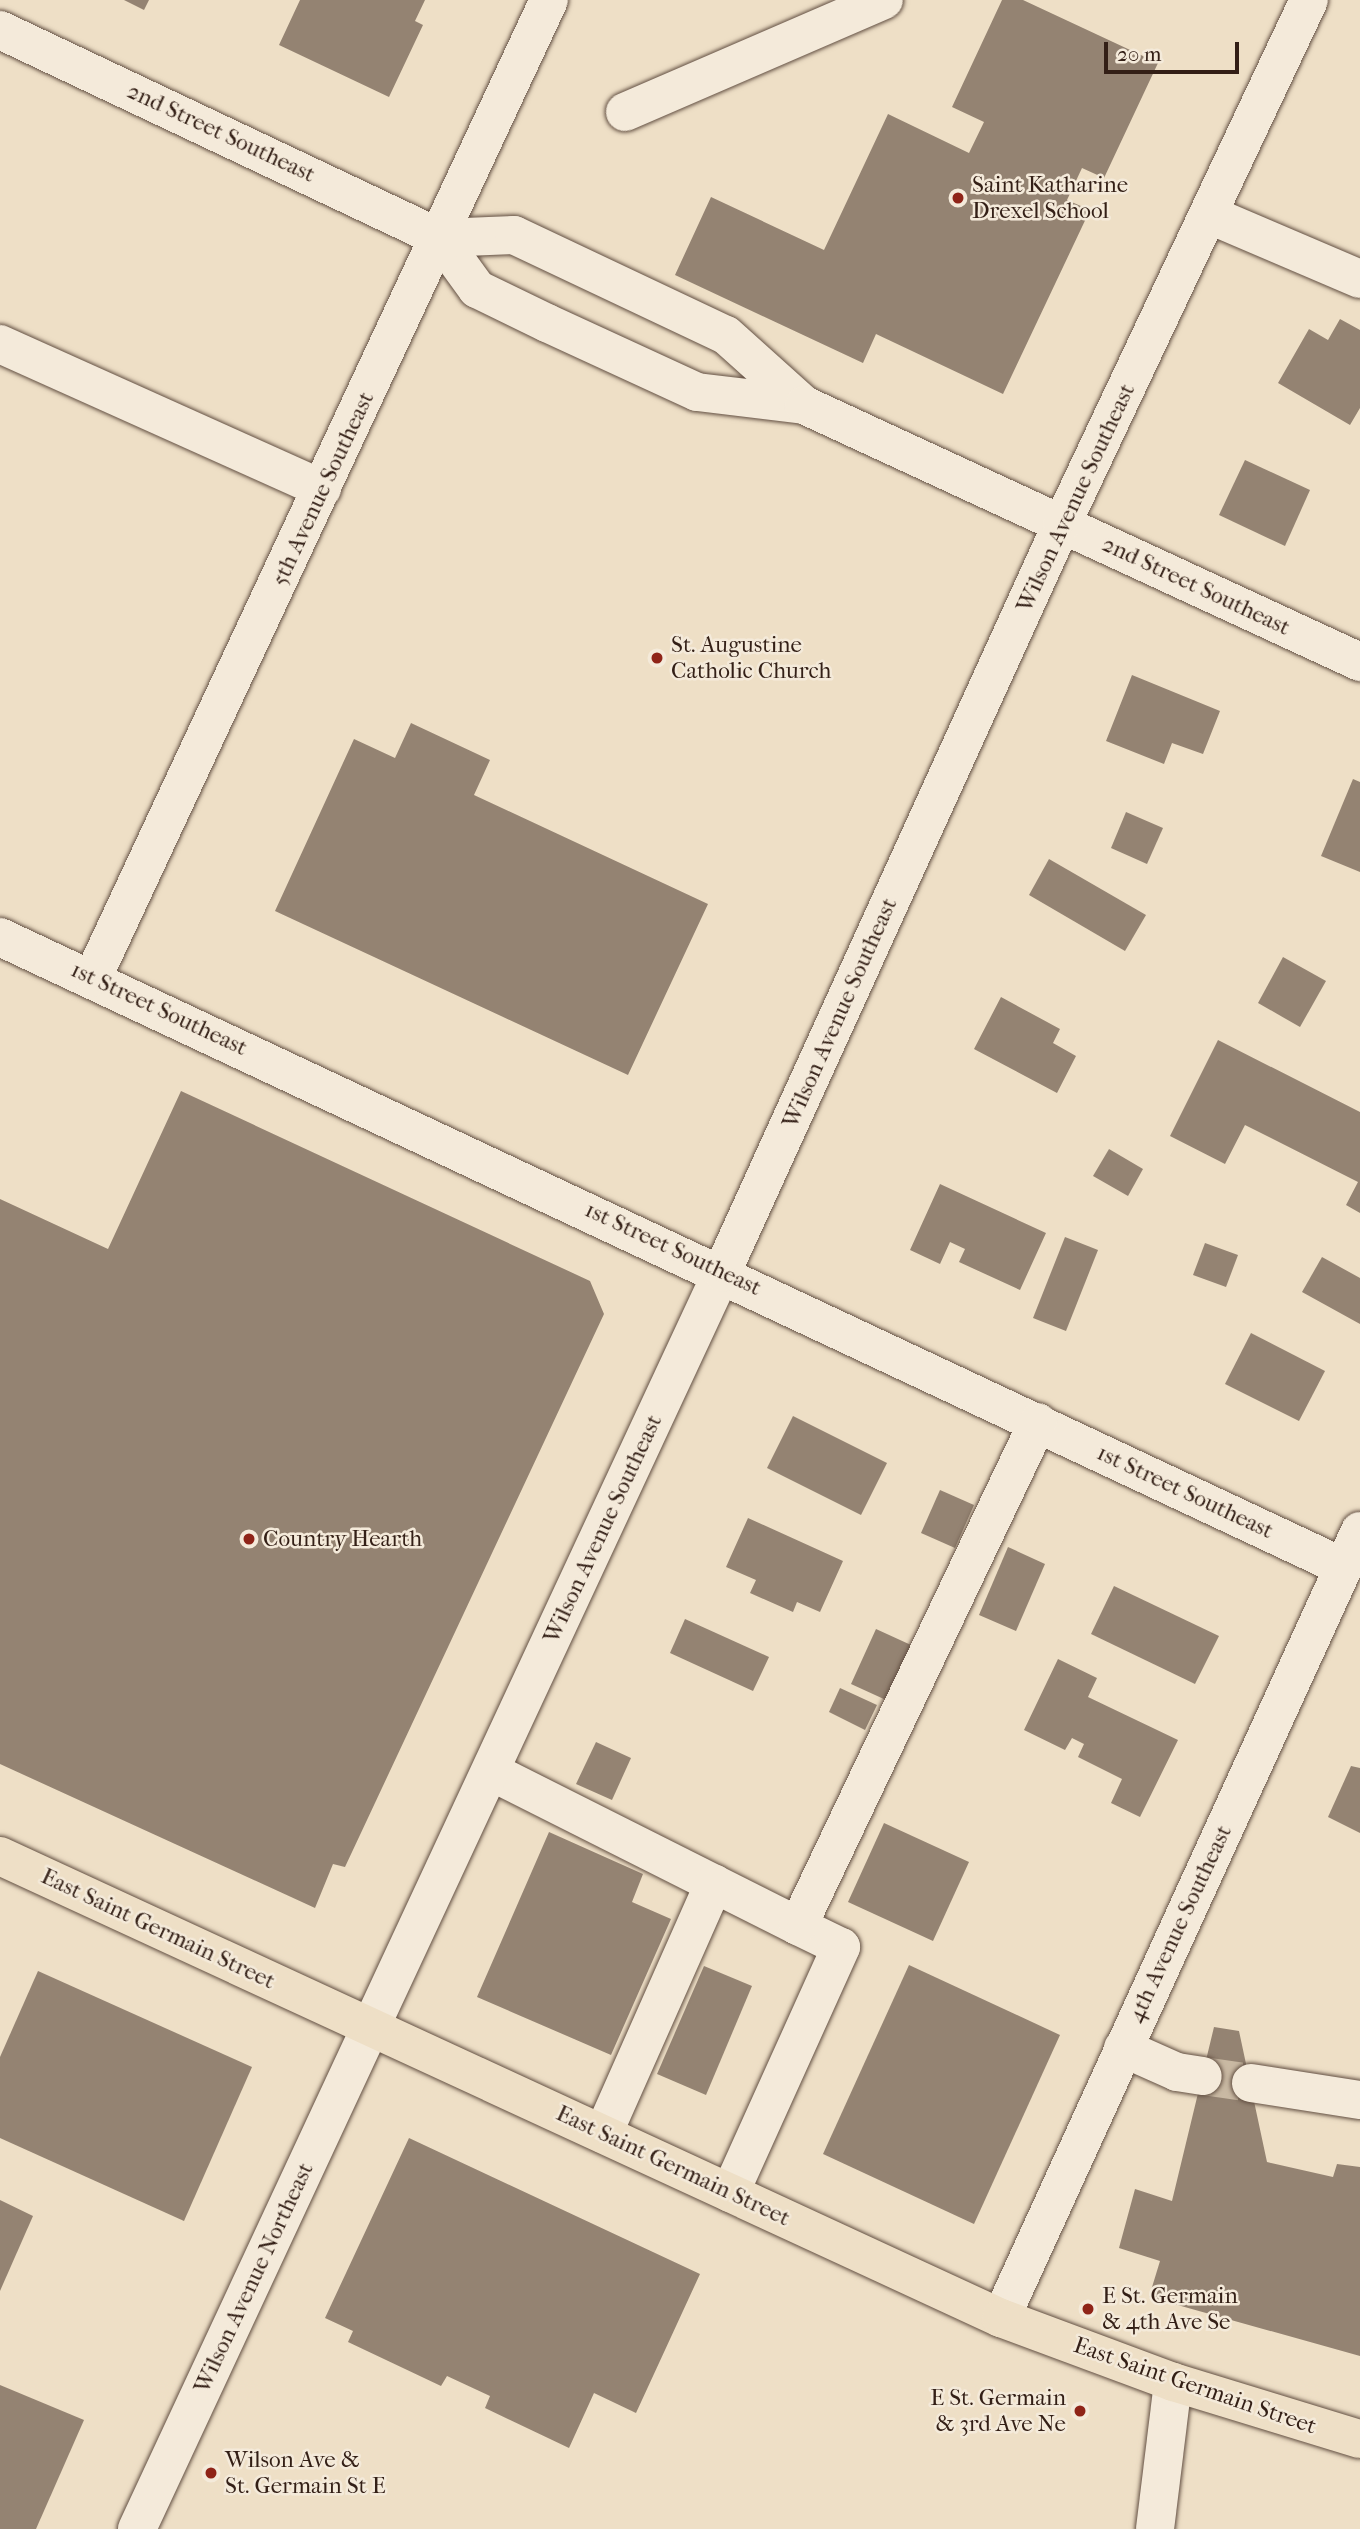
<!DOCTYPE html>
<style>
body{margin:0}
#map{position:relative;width:1360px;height:2529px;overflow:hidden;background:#eedfc6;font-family:"IM FELL French Canon",serif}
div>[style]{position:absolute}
.building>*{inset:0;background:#948372}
.minor-tunnel>*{height:38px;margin-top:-19px;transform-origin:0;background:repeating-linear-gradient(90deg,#c9b9a3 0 38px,transparent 0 57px)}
.roads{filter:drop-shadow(0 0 2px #624f42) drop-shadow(0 0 2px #624f42)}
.minor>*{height:38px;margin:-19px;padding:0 19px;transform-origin:19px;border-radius:19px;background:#f4eada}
.major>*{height:38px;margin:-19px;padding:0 19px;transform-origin:19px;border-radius:19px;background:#eedfc6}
.dots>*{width:19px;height:19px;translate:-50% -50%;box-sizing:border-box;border:4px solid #f4eada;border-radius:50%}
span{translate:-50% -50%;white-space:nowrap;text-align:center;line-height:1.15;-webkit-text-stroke:5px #f4eada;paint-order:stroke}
.street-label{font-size:23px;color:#331f16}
.poi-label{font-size:23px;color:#331f16}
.left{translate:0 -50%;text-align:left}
.right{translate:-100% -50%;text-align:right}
.scale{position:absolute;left:1104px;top:42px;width:135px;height:32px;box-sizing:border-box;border:4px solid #331f16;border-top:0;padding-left:9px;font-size:21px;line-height:24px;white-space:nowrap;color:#331f16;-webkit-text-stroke:5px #f4eada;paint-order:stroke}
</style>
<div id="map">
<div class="building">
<i style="clip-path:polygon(124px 0,149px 0,144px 10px)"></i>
<i style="clip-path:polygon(300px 0,425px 0,415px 21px,423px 25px,389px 97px,279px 45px)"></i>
<i style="clip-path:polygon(1002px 0,1023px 0,1158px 63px,1104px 178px,1082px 168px,1067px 200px,1090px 210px,1003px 394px,876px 334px,863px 363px,675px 275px,711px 197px,824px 250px,888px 114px,969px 153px,984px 122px,952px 107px)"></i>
<i style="clip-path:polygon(1340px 319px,1360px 330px,1360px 408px,1350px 425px,1278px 383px,1309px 329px,1328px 340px)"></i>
<i style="clip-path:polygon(1245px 460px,1310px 490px,1285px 546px,1219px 515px)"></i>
<i style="clip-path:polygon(1132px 675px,1220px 711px,1203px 754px,1172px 743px,1164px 764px,1106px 741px)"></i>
<i style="clip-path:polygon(411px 723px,490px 760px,474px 795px,708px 904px,628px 1075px,275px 911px,354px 739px,395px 758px)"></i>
<i style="clip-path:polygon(1353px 779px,1360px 782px,1360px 872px,1321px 856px)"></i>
<i style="clip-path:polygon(1126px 812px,1163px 828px,1147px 864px,1111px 848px)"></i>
<i style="clip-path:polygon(1049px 859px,1146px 915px,1125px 951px,1029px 895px)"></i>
<i style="clip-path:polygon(1283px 957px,1326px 981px,1300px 1027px,1258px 1003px)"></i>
<i style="clip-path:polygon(1001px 997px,1060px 1029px,1053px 1043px,1076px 1056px,1057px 1093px,974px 1049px)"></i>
<i style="clip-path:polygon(1218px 1040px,1360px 1112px,1360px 1213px,1346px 1205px,1358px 1182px,1245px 1125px,1225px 1164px,1170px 1136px)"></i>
<i style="clip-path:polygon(181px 1091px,590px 1281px,604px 1314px,345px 1867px,333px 1864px,315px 1908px,0 1764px,0 1199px,108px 1249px)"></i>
<i style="clip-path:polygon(1109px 1149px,1143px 1169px,1128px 1196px,1093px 1176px)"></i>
<i style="clip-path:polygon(940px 1184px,1046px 1233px,1020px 1290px,959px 1262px,965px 1249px,950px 1242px,940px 1264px,910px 1250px)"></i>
<i style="clip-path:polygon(1065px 1237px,1098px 1250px,1066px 1331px,1033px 1318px)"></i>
<i style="clip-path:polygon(1205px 1243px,1238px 1255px,1226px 1287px,1193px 1275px)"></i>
<i style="clip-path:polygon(1322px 1257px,1360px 1278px,1360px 1324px,1302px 1292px)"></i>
<i style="clip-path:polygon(1251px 1333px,1325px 1371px,1299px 1421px,1225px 1384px)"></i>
<i style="clip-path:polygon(793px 1416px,887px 1463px,861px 1515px,767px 1468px)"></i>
<i style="clip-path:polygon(940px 1490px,974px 1505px,955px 1548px,921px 1533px)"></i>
<i style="clip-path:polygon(748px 1518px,843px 1561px,820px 1612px,797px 1602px,793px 1612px,750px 1593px,756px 1580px,726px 1567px)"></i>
<i style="clip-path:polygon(1008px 1547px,1045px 1564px,1016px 1631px,979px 1615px)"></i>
<i style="clip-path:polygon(1114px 1586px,1219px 1636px,1195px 1684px,1091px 1634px)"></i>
<i style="clip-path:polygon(685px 1619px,769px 1657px,753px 1691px,670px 1653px)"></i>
<i style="clip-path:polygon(876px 1629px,911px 1645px,886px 1700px,851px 1684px)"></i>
<i style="clip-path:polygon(1058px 1659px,1097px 1678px,1088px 1697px,1178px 1740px,1140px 1817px,1111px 1803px,1122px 1779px,1078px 1757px,1084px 1744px,1072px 1738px,1065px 1750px,1024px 1730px)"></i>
<i style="clip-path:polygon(840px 1688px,877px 1705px,865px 1730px,829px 1712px)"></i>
<i style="clip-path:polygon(596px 1742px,631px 1758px,612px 1800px,576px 1784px)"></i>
<i style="clip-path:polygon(1351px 1766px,1360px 1768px,1360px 1833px,1328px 1817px)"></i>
<i style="clip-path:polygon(884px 1823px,969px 1862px,933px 1941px,848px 1902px)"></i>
<i style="clip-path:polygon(549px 1832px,643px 1874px,632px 1902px,671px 1919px,611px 2055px,477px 1997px)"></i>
<i style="clip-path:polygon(909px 1965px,1060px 2035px,974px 2224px,823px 2154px)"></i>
<i style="clip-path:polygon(704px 1966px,752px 1986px,706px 2095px,657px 2074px)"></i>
<i style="clip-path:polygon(38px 1971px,252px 2067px,184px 2221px,0 2138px,0 2057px)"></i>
<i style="clip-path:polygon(1214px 2027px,1239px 2031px,1267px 2162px,1333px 2177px,1337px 2164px,1360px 2167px,1360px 2356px,1149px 2297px,1160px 2261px,1119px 2248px,1135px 2189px,1172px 2201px)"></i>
<i style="clip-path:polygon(409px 2138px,700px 2274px,636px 2413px,594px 2393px,569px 2448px,485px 2408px,490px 2396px,447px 2376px,441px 2386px,348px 2342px,353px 2331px,325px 2318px)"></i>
<i style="clip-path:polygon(0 2200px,33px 2216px,0 2291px)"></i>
<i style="clip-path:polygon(0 2385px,84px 2420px,36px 2529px,0 2529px)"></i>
</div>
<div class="minor-tunnel">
<i style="left:1203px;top:2076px;width:49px;rotate:8.3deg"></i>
</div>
<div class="roads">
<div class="minor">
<i style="left:0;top:30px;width:487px;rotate:25.3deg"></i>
<i style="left:440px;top:238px;width:63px;rotate:54deg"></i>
<i style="left:477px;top:289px;width:78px;rotate:25.9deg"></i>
<i style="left:547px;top:323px;width:165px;rotate:24.7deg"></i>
<i style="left:697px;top:392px;width:108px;rotate:6.9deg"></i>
<i style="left:625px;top:112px;width:282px;rotate:-23.4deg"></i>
<i style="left:1210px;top:215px;width:163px;rotate:23.1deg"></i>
<i style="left:440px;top:238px;width:74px;rotate:-2.3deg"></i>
<i style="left:514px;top:235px;width:234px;rotate:25.3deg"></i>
<i style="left:726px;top:335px;width:105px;rotate:41.9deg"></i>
<i style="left:804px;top:405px;width:613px;rotate:24.81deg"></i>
<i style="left:0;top:344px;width:353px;rotate:24.2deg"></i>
<i style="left:0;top:937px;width:1483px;rotate:25.13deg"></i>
<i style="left:93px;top:977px;width:1078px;rotate:-64.98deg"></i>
<i style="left:492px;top:1772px;width:343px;rotate:26.7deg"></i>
<i style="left:1123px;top:2048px;width:59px;rotate:24deg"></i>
<i style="left:1177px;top:2072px;width:26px;rotate:9deg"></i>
<i style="left:1251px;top:2083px;width:110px;rotate:8.9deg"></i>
<i style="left:603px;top:2134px;width:274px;rotate:-66.1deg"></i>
<i style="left:730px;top:2193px;width:270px;rotate:-65.7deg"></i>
<i style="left:841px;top:1947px;width:48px;rotate:-154deg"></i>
<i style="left:798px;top:1926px;width:558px;rotate:-64.54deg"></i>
<i style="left:1001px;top:2318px;width:865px;rotate:-65.48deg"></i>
<i style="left:137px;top:2529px;width:1386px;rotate:-65.04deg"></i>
<i style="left:722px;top:1272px;width:822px;rotate:-65.56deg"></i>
<i style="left:1062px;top:524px;width:579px;rotate:-64.76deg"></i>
<i style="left:1155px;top:2529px;width:148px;rotate:-83deg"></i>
</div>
<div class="major">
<i style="left:0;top:1856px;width:1102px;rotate:24.78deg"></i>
<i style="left:1001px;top:2318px;width:184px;rotate:20.4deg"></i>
<i style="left:1173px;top:2382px;width:195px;rotate:17deg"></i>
</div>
</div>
<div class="dots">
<i style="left:958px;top:198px;background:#8f2418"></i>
<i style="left:657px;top:658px;background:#8f2418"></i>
<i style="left:249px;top:1539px;background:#8f2418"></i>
<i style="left:1088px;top:2309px;background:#8f2418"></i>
<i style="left:1080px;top:2411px;background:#8f2418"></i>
<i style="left:211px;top:2473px;background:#8f2418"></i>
</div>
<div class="street-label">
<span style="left:221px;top:133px;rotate:25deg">2nd Street Southeast</span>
<span style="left:323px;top:489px;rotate:-65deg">5th Avenue Southeast</span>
<span style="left:1076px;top:498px;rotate:-65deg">Wilson Avenue Southeast</span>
<span style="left:1196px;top:586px;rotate:25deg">2nd Street Southeast</span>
<span style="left:159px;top:1009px;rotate:25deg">1st Street Southeast</span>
<span style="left:840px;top:1013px;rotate:-66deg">Wilson Avenue Southeast</span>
<span style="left:673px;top:1249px;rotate:25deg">1st Street Southeast</span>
<span style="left:1185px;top:1492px;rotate:25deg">1st Street Southeast</span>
<span style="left:603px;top:1529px;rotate:-65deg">Wilson Avenue Southeast</span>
<span style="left:1180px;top:1924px;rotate:-65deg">4th Avenue Southeast</span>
<span style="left:158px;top:1929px;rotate:25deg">East Saint Germain Street</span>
<span style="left:673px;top:2166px;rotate:25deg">East Saint Germain Street</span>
<span style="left:254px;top:2278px;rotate:-65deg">Wilson Avenue Northeast</span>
<span style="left:1195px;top:2386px;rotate:19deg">East Saint Germain Street</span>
</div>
<div class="poi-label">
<span class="left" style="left:972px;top:198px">Saint Katharine<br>Drexel School</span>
<span class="left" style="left:671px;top:658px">St. Augustine<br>Catholic Church</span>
<span class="left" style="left:263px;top:1539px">Country Hearth</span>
<span class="left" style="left:1102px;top:2309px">E St. Germain<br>&amp; 4th Ave Se</span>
<span class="right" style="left:1066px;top:2411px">E St. Germain<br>&amp; 3rd Ave Ne</span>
<span class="left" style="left:225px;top:2473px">Wilson Ave &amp;<br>St. Germain St E</span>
</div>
<div class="scale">20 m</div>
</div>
